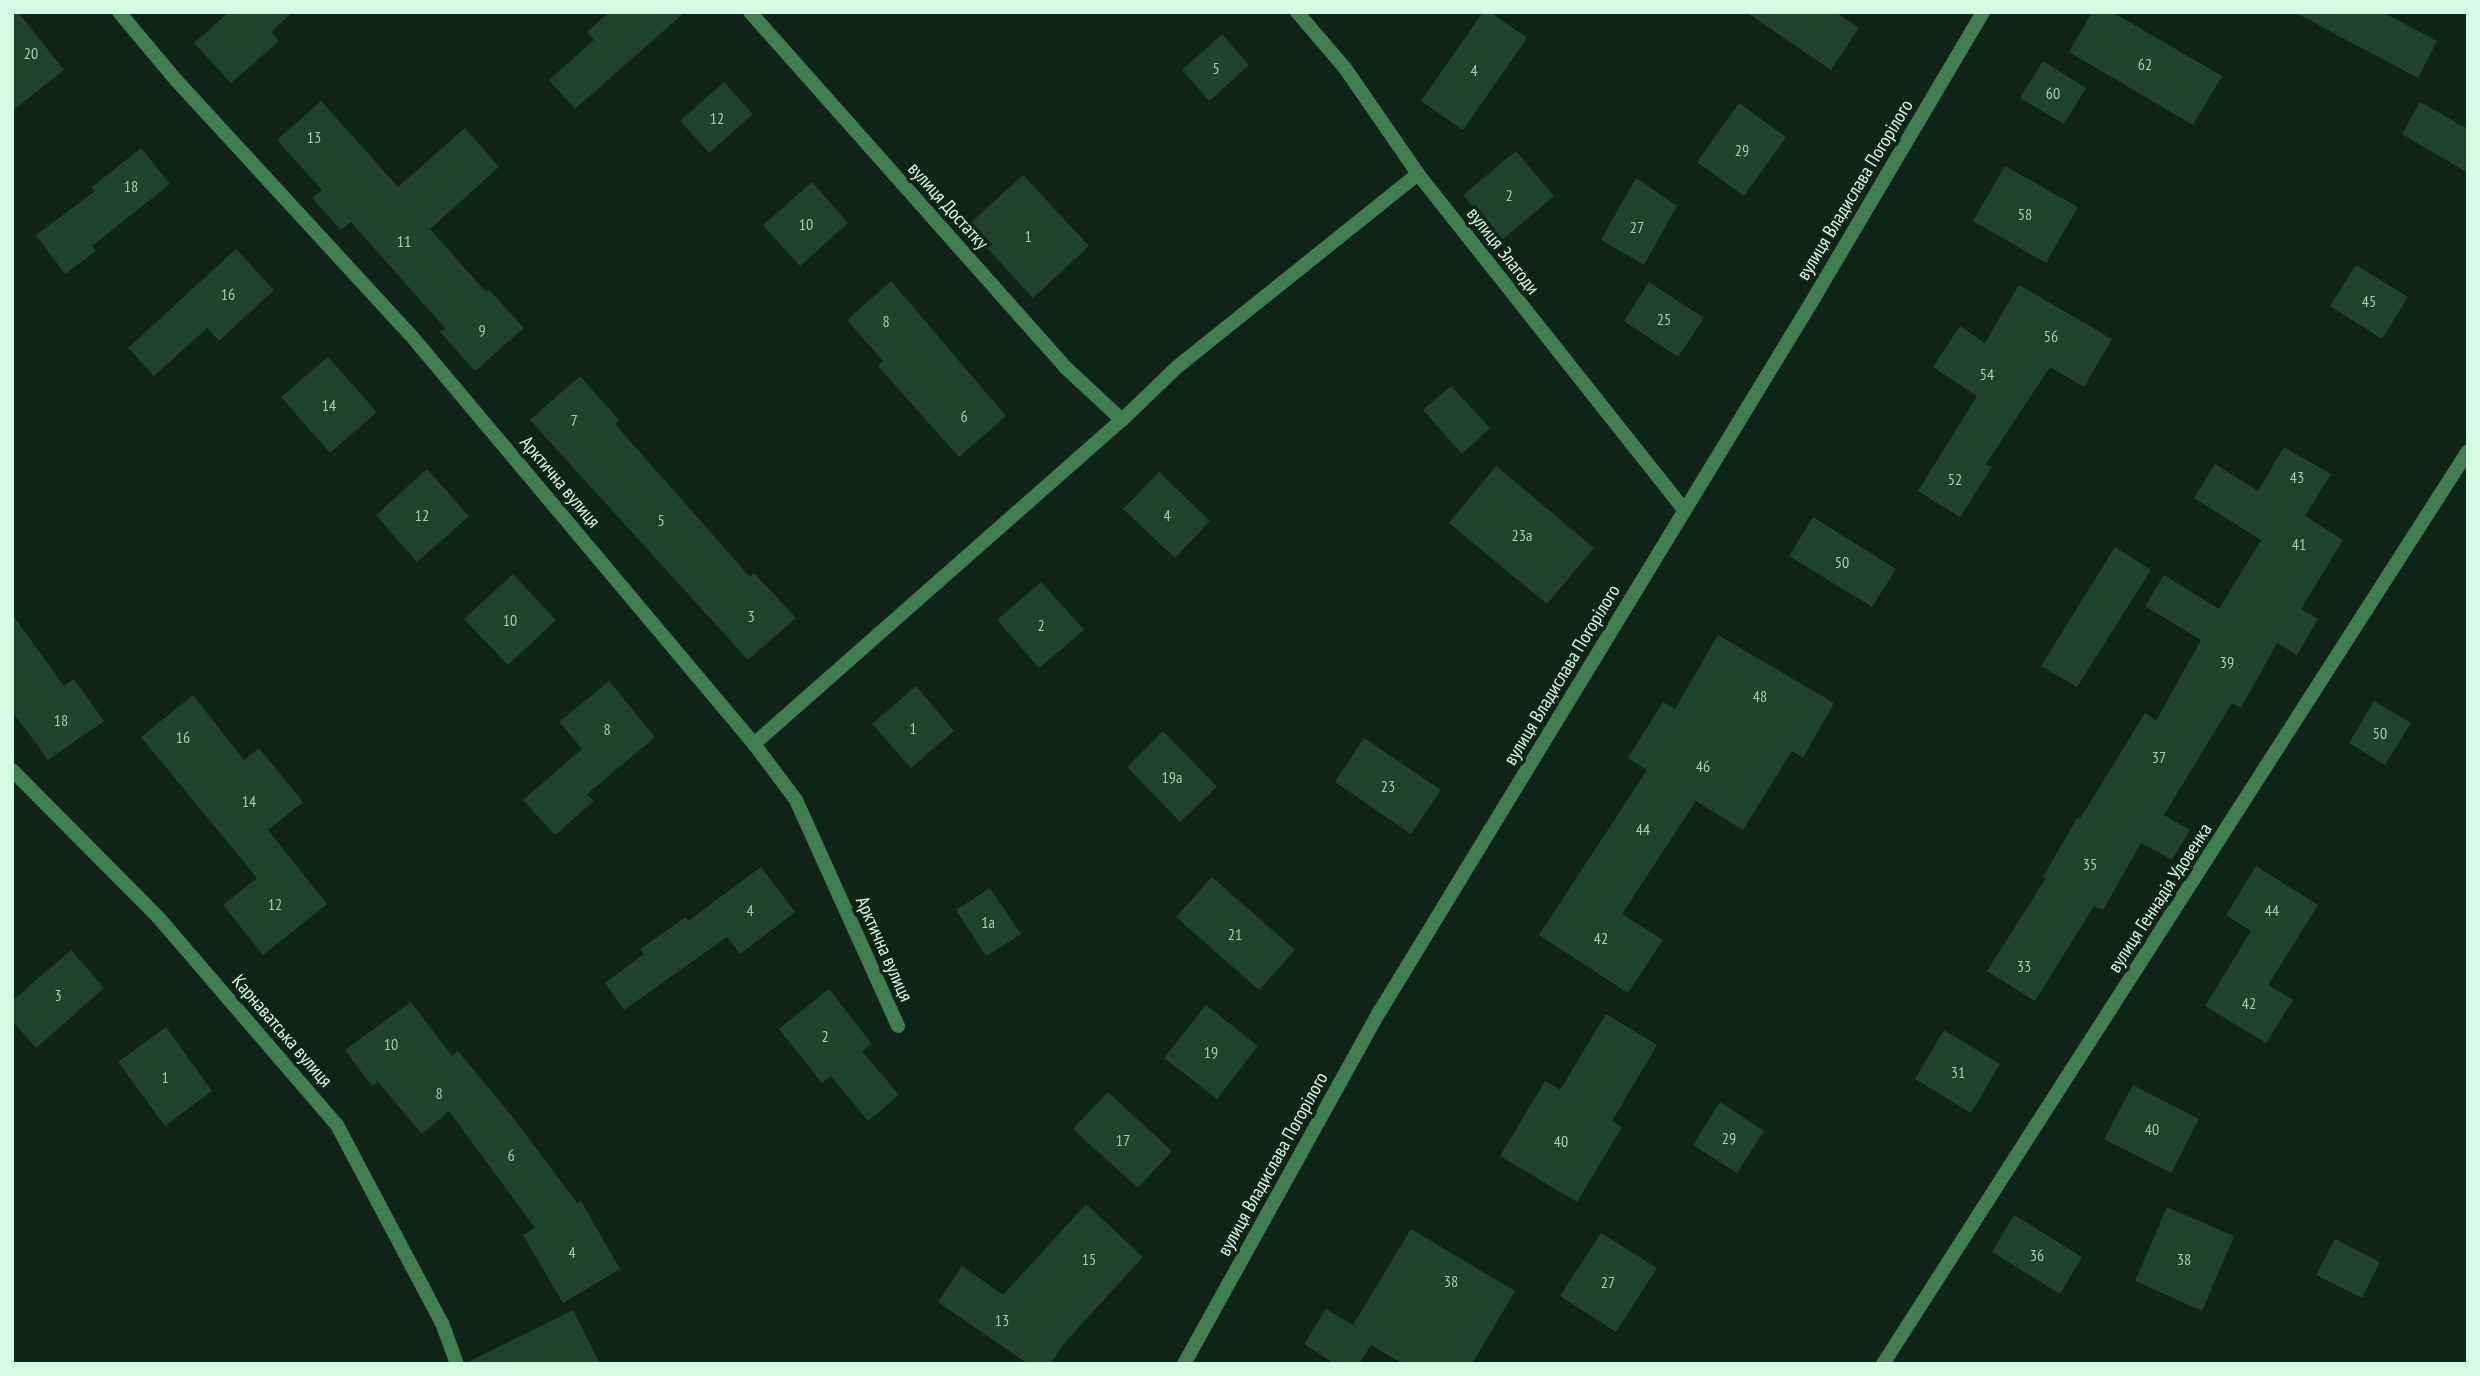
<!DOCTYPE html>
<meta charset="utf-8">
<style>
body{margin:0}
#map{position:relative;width:2480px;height:1376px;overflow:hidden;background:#102318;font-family:"PT Sans Narrow",sans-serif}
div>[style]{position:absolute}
.building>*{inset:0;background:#1e422d}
.minor>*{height:14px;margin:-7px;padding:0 7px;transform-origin:7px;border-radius:7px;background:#407e4f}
span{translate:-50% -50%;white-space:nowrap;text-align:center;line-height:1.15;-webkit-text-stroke:7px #102318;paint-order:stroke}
.number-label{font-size:16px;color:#a8cdb5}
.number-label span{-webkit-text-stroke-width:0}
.street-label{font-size:19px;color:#d6fbe2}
.frame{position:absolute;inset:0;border:14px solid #d6fbe2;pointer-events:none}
</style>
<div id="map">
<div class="building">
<i style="clip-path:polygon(12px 12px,18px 12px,64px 70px,12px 111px)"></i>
<i style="clip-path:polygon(229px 12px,293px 12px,271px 32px,279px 41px,231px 83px,194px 43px)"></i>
<i style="clip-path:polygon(609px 12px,685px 12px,575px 109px,549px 80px,594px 40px,587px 32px)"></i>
<i style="clip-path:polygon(1483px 12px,1490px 12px,1527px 38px,1463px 130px,1421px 101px)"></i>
<i style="clip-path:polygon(1746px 12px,1835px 12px,1859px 28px,1831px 70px)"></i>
<i style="clip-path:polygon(2092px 12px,2112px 12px,2222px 76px,2193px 125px,2069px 52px)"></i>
<i style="clip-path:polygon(2294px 12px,2382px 12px,2437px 41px,2418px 78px)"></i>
<i style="clip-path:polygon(1222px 34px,1249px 65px,1209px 101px,1182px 70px)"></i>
<i style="clip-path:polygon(2043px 61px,2086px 88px,2064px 124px,2020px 98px)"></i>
<i style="clip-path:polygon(724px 82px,753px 114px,709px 153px,680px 121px)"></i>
<i style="clip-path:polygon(321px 101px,398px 187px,465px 128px,499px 167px,430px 229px,486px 292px,489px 290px,524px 328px,475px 371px,440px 332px,445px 328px,351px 222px,341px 230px,312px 198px,322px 190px,277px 140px)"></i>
<i style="clip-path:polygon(2420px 102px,2468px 129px,2468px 173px,2402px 134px)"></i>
<i style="clip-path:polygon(1739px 103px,1786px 137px,1744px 196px,1697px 162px)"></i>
<i style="clip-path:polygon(141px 148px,170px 184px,92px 246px,96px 251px,65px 274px,36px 235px,95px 191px,92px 187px)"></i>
<i style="clip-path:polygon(1516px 151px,1554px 196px,1502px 240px,1463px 195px)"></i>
<i style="clip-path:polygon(2005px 166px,2078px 207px,2046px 263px,1973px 221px)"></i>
<i style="clip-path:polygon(1023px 175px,1089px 246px,1033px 298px,967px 226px)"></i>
<i style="clip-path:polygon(1636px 178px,1677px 206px,1644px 265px,1601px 240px)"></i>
<i style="clip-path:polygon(812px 182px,848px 223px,800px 266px,763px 225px)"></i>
<i style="clip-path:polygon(236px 249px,274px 290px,219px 341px,207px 328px,154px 376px,128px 348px)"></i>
<i style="clip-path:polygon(2356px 265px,2408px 297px,2382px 339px,2330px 306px)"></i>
<i style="clip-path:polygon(891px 281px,1006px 416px,959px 457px,878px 366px,883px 361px,847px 320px)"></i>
<i style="clip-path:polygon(1649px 282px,1704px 318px,1678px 357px,1624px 321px)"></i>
<i style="clip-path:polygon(2019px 285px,2112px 339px,2084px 387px,2050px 367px,1986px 464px,1992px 467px,1960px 517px,1918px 491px,1977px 396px,1933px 367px,1960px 326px,1985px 343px)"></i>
<i style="clip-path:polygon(328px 357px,377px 412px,330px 453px,281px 397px)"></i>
<i style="clip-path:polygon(580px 376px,619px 420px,615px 424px,750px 577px,754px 573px,796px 618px,748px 660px,530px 420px)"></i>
<i style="clip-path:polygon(1451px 386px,1490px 428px,1462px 454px,1423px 410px)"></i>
<i style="clip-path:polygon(2284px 447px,2331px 474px,2305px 516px,2343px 540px,2301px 609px,2318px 619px,2297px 655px,2277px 643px,2241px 708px,2232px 703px,2164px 815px,2190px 830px,2172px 860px,2141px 843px,2103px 910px,2094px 906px,2035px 1001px,1987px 971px,2046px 878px,2043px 877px,2077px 818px,2080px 819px,2145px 713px,2156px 721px,2201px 640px,2145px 606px,2164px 575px,2219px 609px,2261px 540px,2194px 498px,2215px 464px,2258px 491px)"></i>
<i style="clip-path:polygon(1496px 466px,1594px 548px,1547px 604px,1449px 523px)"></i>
<i style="clip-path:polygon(427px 469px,469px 516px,417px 562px,376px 515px)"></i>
<i style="clip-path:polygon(1159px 472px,1210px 521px,1175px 558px,1123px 509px)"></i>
<i style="clip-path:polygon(1813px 517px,1896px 569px,1872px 607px,1789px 556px)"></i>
<i style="clip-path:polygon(2115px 547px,2151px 570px,2077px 687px,2041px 666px)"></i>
<i style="clip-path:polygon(513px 574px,556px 620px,508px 665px,464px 619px)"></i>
<i style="clip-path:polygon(1041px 582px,1084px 630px,1039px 668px,997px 620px)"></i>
<i style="clip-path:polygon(12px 614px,64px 686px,74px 679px,104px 721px,48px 760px,12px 711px)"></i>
<i style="clip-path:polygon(1718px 635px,1834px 703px,1803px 758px,1792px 751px,1743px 830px,1696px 801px,1622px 914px,1663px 940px,1628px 993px,1539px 935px,1647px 770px,1628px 758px,1663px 702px,1675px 709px)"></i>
<i style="clip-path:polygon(609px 681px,655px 737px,587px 794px,594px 801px,555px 835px,523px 800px,582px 749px,559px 722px)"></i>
<i style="clip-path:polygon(916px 686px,954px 731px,911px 768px,872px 724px)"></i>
<i style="clip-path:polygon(193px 695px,244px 760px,259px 748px,303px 802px,268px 830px,327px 904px,263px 955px,223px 905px,257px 878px,141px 737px)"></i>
<i style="clip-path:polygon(2374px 701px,2411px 723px,2385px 765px,2349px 743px)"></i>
<i style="clip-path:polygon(1163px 731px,1217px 787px,1180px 822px,1127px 767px)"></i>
<i style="clip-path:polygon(1364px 738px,1441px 790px,1411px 834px,1335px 782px)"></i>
<i style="clip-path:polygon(2256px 866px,2318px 905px,2268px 985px,2293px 1000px,2266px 1043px,2205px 1006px,2251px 931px,2226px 915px)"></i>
<i style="clip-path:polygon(761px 867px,795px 912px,740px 954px,727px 937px,624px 1010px,605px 983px,644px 954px,640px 949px,686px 917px,688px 921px)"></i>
<i style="clip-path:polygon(1212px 877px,1295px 950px,1259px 990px,1176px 917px)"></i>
<i style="clip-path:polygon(990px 888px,1021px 934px,986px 956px,956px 910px)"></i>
<i style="clip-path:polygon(71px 950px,104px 988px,36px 1048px,12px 1021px,12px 1001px)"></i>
<i style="clip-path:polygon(829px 989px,872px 1044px,862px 1051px,899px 1095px,868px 1121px,831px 1076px,822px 1083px,779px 1029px)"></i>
<i style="clip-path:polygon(411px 1002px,452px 1056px,458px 1051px,515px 1120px,577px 1203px,581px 1201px,620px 1269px,563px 1303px,523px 1235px,535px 1228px,449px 1111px,422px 1134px,378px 1082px,372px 1086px,345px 1050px)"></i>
<i style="clip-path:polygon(1206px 1005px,1258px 1046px,1217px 1099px,1164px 1058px)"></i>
<i style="clip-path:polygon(1606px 1014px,1657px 1045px,1612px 1121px,1622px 1127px,1577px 1202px,1500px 1156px,1545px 1081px,1560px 1090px)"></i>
<i style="clip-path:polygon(166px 1027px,212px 1091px,165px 1126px,118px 1062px)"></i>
<i style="clip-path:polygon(1944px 1030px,2000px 1064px,1971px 1113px,1915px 1079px)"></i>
<i style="clip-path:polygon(2133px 1085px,2199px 1119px,2171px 1173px,2104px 1139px)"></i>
<i style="clip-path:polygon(1108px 1092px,1172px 1151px,1138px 1188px,1073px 1129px)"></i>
<i style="clip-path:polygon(1720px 1102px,1764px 1131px,1737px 1173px,1693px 1145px)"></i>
<i style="clip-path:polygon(1086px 1204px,1143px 1257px,1066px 1341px,1050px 1364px,1028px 1364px,938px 1302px,962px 1266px,1003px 1295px)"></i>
<i style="clip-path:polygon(2167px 1207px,2234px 1236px,2202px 1311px,2135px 1281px)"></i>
<i style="clip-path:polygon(2014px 1215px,2082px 1257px,2060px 1294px,1992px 1252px)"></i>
<i style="clip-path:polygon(1411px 1229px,1515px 1291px,1472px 1364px,1403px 1364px,1371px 1345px,1359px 1364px,1335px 1364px,1304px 1344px,1326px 1309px,1353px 1325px)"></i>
<i style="clip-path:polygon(1601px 1233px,1657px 1268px,1616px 1332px,1560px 1296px)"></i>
<i style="clip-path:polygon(2335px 1239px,2380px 1262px,2362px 1298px,2316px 1275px)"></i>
<i style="clip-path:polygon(573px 1310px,600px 1364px,466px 1364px,466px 1363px)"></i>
</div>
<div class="minor">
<i style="left:119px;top:12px;width:89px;rotate:50deg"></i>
<i style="left:176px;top:80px;width:344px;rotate:47.4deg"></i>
<i style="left:409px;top:333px;width:537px;rotate:49.99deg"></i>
<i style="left:754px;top:744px;width:70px;rotate:53.1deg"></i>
<i style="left:796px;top:800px;width:248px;rotate:65.7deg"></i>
<i style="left:750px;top:12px;width:475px;rotate:48.4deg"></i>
<i style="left:1065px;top:367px;width:78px;rotate:42.9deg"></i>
<i style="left:1297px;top:12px;width:74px;rotate:49.4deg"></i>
<i style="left:1345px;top:68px;width:129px;rotate:55.4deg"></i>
<i style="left:1418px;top:174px;width:429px;rotate:51.6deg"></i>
<i style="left:754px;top:744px;width:490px;rotate:-41.4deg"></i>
<i style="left:1122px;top:420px;width:76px;rotate:-43.9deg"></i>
<i style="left:1177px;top:367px;width:309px;rotate:-38.7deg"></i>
<i style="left:12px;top:770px;width:207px;rotate:45.2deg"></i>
<i style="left:158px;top:917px;width:274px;rotate:49.3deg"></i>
<i style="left:337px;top:1125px;width:224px;rotate:62.1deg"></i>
<i style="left:442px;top:1323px;width:44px;rotate:69.9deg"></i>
<i style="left:1184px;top:1364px;width:404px;rotate:-61deg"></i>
<i style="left:1380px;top:1011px;width:829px;rotate:-58.67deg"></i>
<i style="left:1811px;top:303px;width:338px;rotate:-59.4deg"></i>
<i style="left:1883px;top:1364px;width:1084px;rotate:-57.35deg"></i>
</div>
<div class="number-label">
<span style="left:31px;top:53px">20</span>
<span style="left:2145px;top:64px">62</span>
<span style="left:1216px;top:68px">5</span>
<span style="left:1474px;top:70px">4</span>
<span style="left:2053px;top:93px">60</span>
<span style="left:717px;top:118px">12</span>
<span style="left:314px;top:137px">13</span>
<span style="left:1742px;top:150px">29</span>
<span style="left:131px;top:186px">18</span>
<span style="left:1509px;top:195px">2</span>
<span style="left:2025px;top:214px">58</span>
<span style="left:806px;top:224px">10</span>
<span style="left:1637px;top:227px">27</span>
<span style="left:1028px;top:236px">1</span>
<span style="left:404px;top:241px">11</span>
<span style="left:228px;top:294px">16</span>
<span style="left:2369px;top:301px">45</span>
<span style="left:1664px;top:319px">25</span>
<span style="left:886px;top:321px">8</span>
<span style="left:482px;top:330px">9</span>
<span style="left:2051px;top:336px">56</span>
<span style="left:1987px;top:374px">54</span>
<span style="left:329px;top:405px">14</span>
<span style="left:964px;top:416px">6</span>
<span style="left:574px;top:420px">7</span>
<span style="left:2297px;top:477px">43</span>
<span style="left:1955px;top:479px">52</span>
<span style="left:422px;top:515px">12</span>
<span style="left:1167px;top:515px">4</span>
<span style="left:661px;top:520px">5</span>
<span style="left:1522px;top:535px">23а</span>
<span style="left:2299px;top:544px">41</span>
<span style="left:1842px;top:562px">50</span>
<span style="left:751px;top:616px">3</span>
<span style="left:510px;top:620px">10</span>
<span style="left:1041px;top:625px">2</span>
<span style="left:2227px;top:662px">39</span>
<span style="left:1760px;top:696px">48</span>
<span style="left:61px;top:720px">18</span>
<span style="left:913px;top:728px">1</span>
<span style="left:607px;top:729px">8</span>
<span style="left:2380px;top:733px">50</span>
<span style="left:183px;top:737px">16</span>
<span style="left:2159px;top:757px">37</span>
<span style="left:1703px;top:766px">46</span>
<span style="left:1172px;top:777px">19а</span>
<span style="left:1388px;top:786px">23</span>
<span style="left:249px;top:801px">14</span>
<span style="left:1643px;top:829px">44</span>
<span style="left:2090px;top:864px">35</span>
<span style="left:275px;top:904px">12</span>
<span style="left:750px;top:910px">4</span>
<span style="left:2272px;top:910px">44</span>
<span style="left:988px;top:922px">1а</span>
<span style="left:1235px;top:934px">21</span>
<span style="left:1601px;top:938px">42</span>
<span style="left:2024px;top:966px">33</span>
<span style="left:58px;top:995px">3</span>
<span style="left:2249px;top:1003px">42</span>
<span style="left:825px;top:1036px">2</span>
<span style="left:391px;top:1044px">10</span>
<span style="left:1211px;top:1052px">19</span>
<span style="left:1958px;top:1072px">31</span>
<span style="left:165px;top:1077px">1</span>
<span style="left:439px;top:1093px">8</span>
<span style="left:2152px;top:1129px">40</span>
<span style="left:1729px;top:1138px">29</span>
<span style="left:1123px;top:1140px">17</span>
<span style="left:1561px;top:1141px">40</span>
<span style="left:511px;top:1155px">6</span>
<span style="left:572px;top:1252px">4</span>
<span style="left:2037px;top:1255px">36</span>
<span style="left:1089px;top:1259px">15</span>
<span style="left:2184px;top:1259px">38</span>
<span style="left:1451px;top:1281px">38</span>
<span style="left:1608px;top:1282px">27</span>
<span style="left:1002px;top:1320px">13</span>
</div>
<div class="street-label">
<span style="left:1855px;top:190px;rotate:-59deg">вулиця Владислава Погорілого</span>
<span style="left:948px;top:206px;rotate:48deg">вулиця Достатку</span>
<span style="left:1503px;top:251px;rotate:52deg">вулиця Злагоди</span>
<span style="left:560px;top:482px;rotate:50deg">Арктична вулиця</span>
<span style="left:1562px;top:675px;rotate:-59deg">вулиця Владислава Погорілого</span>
<span style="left:2160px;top:898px;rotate:-57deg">вулиця Геннадія Удовенка</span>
<span style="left:884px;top:949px;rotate:66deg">Арктична вулиця</span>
<span style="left:282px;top:1031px;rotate:49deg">Карнаватська вулиця</span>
<span style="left:1273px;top:1164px;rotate:-61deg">вулиця Владислава Погорілого</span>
</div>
<div class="frame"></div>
</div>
